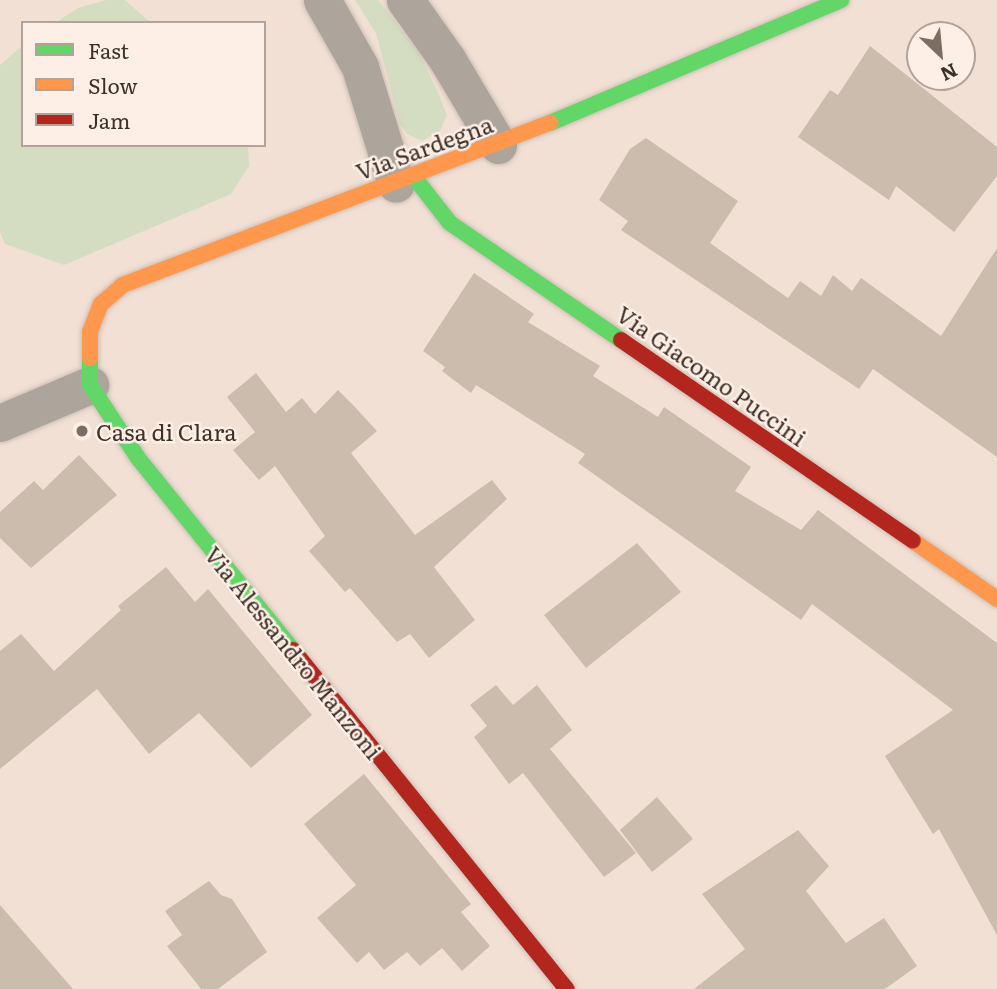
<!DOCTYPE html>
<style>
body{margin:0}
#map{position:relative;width:997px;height:989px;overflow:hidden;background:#f2e0d4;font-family:Literata,serif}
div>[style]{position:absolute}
.green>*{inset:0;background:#d4ddc2}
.building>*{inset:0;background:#ccbcad}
.roads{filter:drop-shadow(0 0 2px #ccbeb4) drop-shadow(0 0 2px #ccbeb4)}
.street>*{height:37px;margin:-18.5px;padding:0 18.5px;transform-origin:18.5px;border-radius:18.5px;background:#ada49c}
.fast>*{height:16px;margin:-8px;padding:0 8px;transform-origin:8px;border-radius:8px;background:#63d668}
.slow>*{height:16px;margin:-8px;padding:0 8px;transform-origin:8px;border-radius:8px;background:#ff974d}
.jam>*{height:16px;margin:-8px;padding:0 8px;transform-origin:8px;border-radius:8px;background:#b3261e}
.dots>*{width:19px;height:19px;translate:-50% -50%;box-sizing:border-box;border:4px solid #fdefe6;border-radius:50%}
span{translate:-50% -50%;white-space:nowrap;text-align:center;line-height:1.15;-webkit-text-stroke:5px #fdefe6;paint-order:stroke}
.street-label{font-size:23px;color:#3e3128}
.poi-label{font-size:23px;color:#3e3128}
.left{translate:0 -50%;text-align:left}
.legend{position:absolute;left:21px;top:21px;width:245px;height:126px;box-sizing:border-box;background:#fdefe6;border:2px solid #b1a39a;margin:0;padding:9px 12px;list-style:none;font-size:21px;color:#3e3128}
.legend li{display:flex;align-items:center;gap:14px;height:35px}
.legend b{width:35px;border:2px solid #b1a39a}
.north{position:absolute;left:906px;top:21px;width:70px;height:70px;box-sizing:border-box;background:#fdefe6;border:2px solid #b1a39a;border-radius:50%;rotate:154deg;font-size:19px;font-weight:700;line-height:28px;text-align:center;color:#3e3128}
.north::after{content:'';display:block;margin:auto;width:24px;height:32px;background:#7d6e64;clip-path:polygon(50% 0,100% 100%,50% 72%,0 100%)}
</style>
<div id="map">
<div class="green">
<i style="clip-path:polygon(106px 0,125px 0,151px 23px,55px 23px,78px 8px)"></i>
<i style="clip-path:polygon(355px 0,378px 0,419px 53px,440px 97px,447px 115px,440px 131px,422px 141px,407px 134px,400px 124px,376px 33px)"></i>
<i style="clip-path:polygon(23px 45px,23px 145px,248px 145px,249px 166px,231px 194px,64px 265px,5px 244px,0 232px,0 65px)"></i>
</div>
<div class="building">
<i style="clip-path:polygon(870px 46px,997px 147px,997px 176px,954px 232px,896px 186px,889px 200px,798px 137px,830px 90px,838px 95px)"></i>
<i style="clip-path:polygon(646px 138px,738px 201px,710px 243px,788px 298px,800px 281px,821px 296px,833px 275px,852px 291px,861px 278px,941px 336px,997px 248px,997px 457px,873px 369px,859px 389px,621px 230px,628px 221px,599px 200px,630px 149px)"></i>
<i style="clip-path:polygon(474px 273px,534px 314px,528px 322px,600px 366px,593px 376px,658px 417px,664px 407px,751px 467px,735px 491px,801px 530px,818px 510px,997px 643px,997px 935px,939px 829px,933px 834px,885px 756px,953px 710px,812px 604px,801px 620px,578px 463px,585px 454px,476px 385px,471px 393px,442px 371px,445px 367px,423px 351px)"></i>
<i style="clip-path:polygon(256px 373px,286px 412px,302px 398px,315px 414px,338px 390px,353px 405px,377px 431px,351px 453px,415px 535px,492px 480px,507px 499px,434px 567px,475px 620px,429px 658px,410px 634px,397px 642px,350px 588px,345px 592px,309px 551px,325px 536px,275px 466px,259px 480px,233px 450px,255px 432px,227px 397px)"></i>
<i style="clip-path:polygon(79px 455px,117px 495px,31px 568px,0 538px,0 512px,34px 481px,43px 490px)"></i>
<i style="clip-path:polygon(637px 543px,681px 592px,586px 668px,544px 615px)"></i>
<i style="clip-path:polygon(166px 567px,195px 602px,208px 589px,312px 715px,251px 768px,199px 713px,149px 754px,97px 689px,0 769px,0 651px,21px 634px,54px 671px,121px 610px,118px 606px)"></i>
<i style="clip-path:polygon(496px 685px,513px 705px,537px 685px,572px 730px,550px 749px,636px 853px,604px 877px,523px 773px,509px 784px,474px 737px,487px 726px,470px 705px)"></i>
<i style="clip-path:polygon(364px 774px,471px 904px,461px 912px,490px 946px,462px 971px,442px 948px,420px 966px,407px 952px,384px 970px,369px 952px,357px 963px,317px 918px,356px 885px,304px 824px)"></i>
<i style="clip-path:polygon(657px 797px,693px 839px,652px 872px,620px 830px)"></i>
<i style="clip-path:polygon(798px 830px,829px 866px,806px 891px,846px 943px,884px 918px,917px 966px,885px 989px,694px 989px,745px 949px,702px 894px)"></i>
<i style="clip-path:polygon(209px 881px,221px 895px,232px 899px,267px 952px,218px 989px,201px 989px,167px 946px,182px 935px,165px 911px)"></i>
<i style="clip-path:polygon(0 905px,73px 989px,0 989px)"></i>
</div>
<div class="roads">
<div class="street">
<i style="left:322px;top:0;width:77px;rotate:60.4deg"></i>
<i style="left:360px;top:67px;width:122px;rotate:72.9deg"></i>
<i style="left:405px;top:0;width:72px;rotate:54.6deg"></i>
<i style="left:447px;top:59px;width:100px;rotate:59.3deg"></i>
<i style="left:0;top:423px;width:98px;rotate:-22.9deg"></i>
</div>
<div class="fast">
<i style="left:550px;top:123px;width:316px;rotate:-22.9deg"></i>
<i style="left:414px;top:177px;width:58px;rotate:52deg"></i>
<i style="left:450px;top:223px;width:207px;rotate:34.4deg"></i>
<i style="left:90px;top:358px;width:27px;rotate:90deg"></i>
<i style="left:90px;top:385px;width:87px;rotate:56.7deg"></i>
<i style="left:138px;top:458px;width:247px;rotate:51.1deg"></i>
</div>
<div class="slow">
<i style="left:90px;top:358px;width:26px;rotate:-90deg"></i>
<i style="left:90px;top:332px;width:30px;rotate:-69deg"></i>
<i style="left:101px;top:304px;width:29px;rotate:-41deg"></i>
<i style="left:123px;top:285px;width:457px;rotate:-20.8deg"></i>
<i style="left:913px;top:541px;width:102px;rotate:34.6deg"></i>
</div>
<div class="jam">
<i style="left:621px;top:340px;width:354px;rotate:34.5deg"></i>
<i style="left:293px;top:650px;width:436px;rotate:51.1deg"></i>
</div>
</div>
<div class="dots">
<i style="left:82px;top:431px;background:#7d6e64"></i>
</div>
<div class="street-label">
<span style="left:424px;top:147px;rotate:-20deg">Via Sardegna</span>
<span style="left:712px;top:375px;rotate:35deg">Via Giacomo Puccini</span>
<span style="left:294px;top:652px;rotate:51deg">Via Alessandro Manzoni</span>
</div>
<div class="poi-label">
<span class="left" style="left:96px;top:431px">Casa di Clara</span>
</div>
<ul class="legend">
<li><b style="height:9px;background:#63d668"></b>Fast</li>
<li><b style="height:9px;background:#ff974d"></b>Slow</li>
<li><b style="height:9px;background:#b3261e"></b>Jam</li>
</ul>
<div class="north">N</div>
</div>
